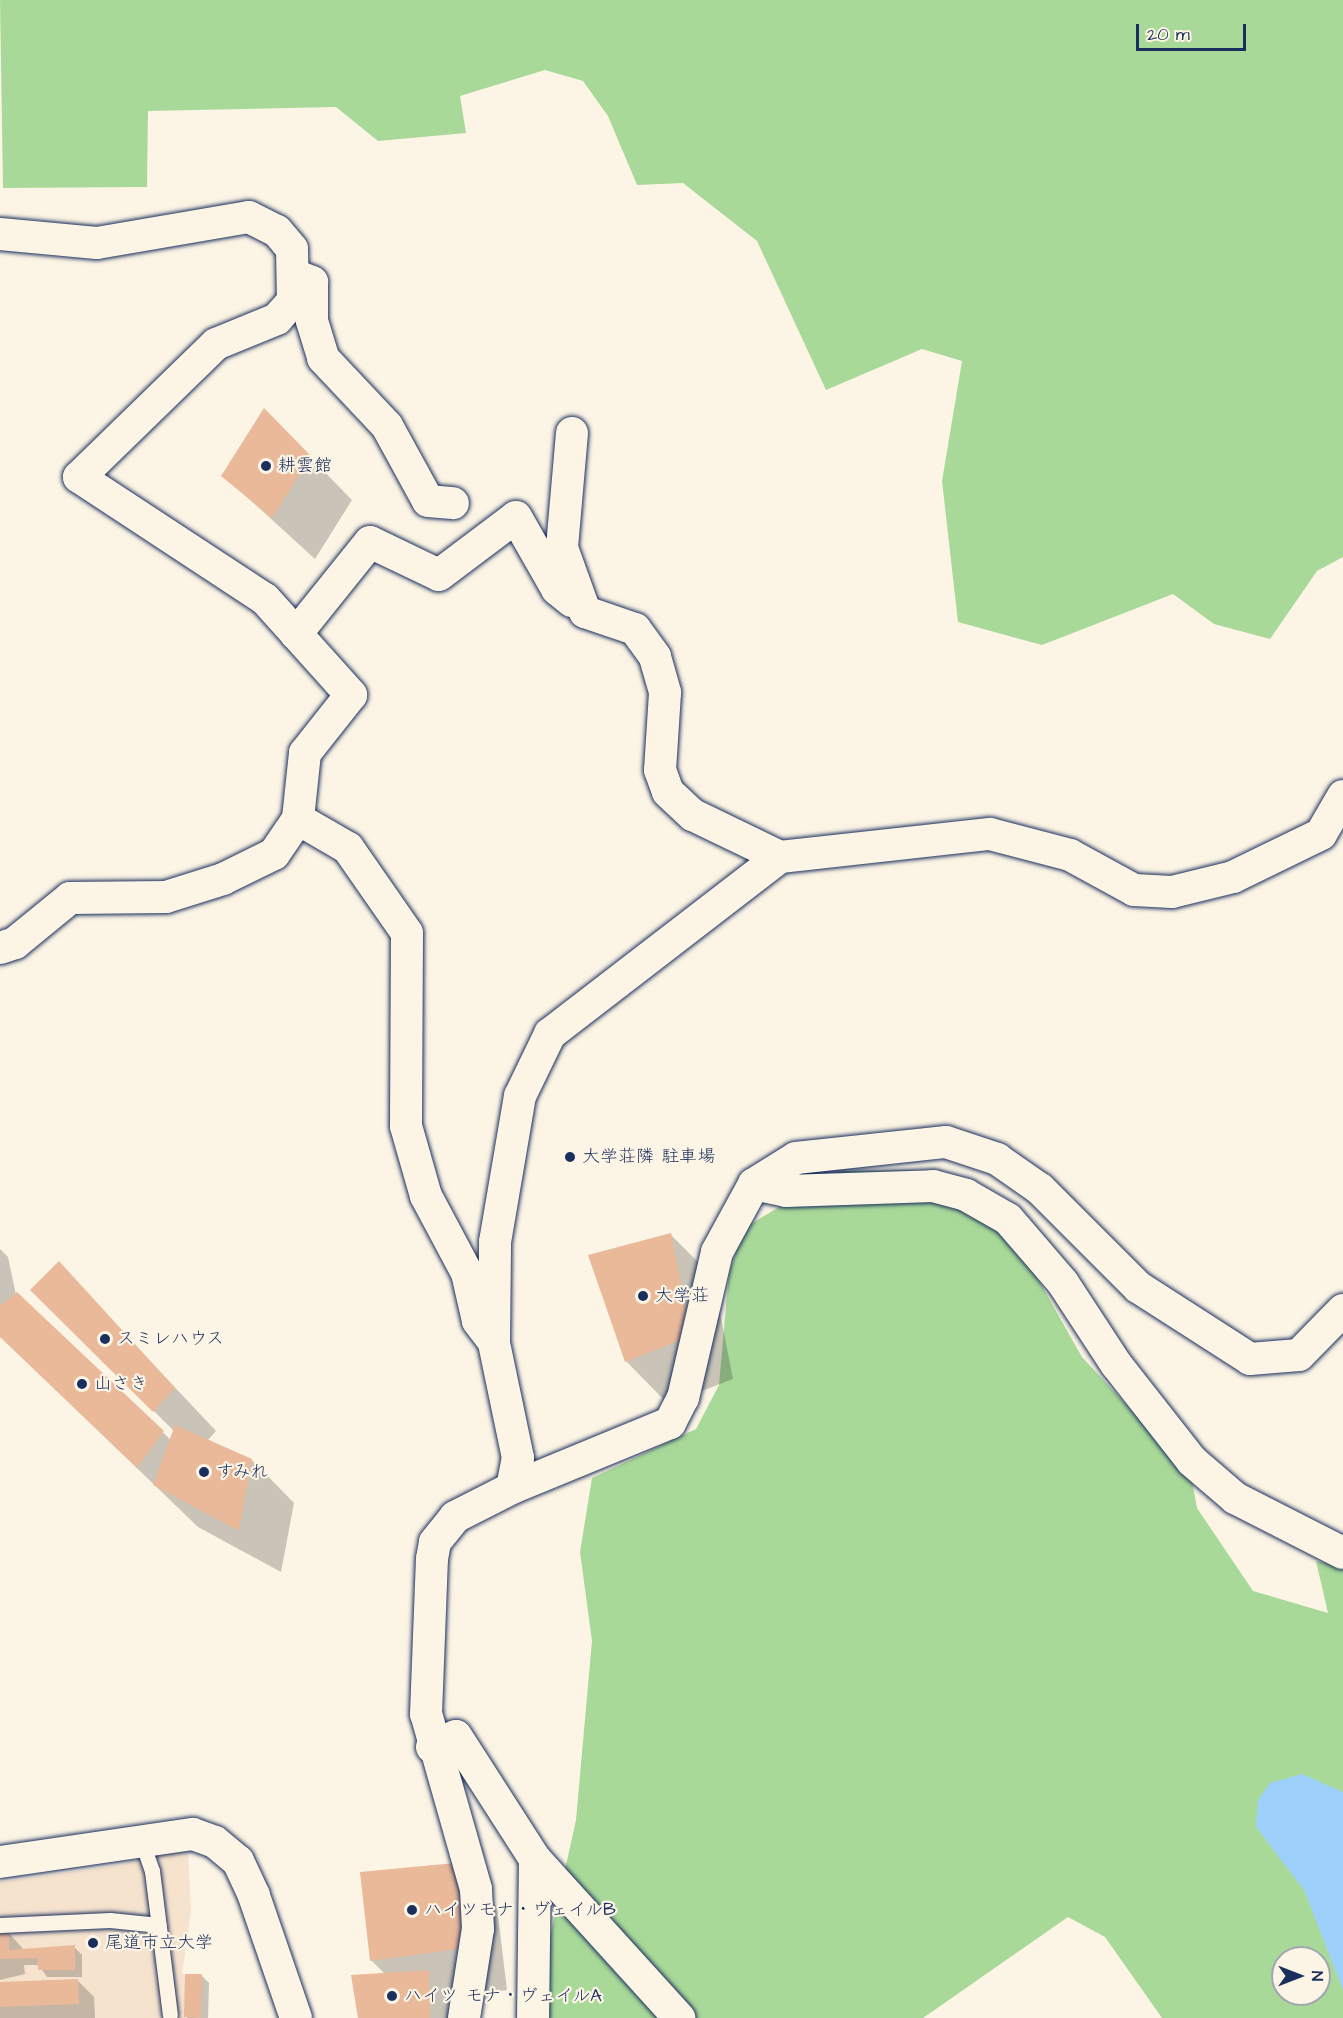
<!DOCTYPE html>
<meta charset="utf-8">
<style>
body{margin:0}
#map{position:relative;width:1343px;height:2018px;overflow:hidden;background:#fcf5e5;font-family:"Architects Daughter","Klee One",sans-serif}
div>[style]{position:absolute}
.built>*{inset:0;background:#f6e3ce}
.green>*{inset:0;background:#a9d999}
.water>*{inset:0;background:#9dd1fb}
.shadow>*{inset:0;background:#0003}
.building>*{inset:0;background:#e9b999}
.roads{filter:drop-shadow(0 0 2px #1b2f5e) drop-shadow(0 0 2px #1b2f5e)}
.service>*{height:15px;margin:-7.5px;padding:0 7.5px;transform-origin:7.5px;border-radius:7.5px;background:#fcf5e5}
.minor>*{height:32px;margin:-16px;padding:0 16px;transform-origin:16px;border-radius:16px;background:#fcf5e5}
.dots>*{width:16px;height:16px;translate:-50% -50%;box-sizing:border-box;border:3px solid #fcf5e5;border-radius:50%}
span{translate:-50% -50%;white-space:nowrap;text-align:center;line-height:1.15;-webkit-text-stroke:4.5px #fcf5e5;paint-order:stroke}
.poi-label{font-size:18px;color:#1b2f5e}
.left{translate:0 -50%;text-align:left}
.north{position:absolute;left:1271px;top:1946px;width:60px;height:60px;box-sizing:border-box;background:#fcf5e5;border:2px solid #a2a6af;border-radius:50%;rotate:90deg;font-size:16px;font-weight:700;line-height:24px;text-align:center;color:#1b2f5e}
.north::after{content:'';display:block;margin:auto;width:21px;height:27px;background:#1b2f5e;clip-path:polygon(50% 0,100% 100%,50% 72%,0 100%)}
.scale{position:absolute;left:1136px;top:24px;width:110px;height:27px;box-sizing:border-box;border:3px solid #1b2f5e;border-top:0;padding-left:8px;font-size:18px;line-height:21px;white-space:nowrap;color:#1b2f5e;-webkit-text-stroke:4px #fcf5e5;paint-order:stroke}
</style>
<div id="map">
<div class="built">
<i style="clip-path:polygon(188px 1848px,191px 1911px,182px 1974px,202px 1974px,201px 2018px,0 2018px,0 1882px,119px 1865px)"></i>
</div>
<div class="green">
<i style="clip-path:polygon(0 0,1343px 0,1343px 557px,1317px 571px,1270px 639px,1214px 624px,1173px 594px,1042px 645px,958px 622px,942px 481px,962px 361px,922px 349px,826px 390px,757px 241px,683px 183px,637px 185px,608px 116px,583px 81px,545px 70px,460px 96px,466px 133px,378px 141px,336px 107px,148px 111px,147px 187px,3px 188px)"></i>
<i style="clip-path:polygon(evenodd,924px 1170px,969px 1183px,1027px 1260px,1082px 1357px,1191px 1475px,1197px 1508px,1253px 1591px,1328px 1613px,1316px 1561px,1343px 1567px,1343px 2018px,1162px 2018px,1105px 1937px,1068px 1917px,923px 2018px,543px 2018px,548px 1946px,576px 1820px,592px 1641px,580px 1552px,592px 1478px,696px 1429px,719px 1385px,729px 1273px,744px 1228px,839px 1171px,924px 1170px,1283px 1958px,1319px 1958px,1319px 1994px,1283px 1994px,1283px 1958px)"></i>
</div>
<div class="water">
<i style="clip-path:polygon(1302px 1774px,1343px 1792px,1343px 1990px,1304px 1890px,1256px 1827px,1258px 1800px,1270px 1783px)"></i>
</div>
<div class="shadow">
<i style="clip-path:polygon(306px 453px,352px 500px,315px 559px,223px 475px)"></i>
<i style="clip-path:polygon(671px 1235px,713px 1277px,733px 1379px,668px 1404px,626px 1361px)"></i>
<i style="clip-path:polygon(0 1249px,8px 1257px,16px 1295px,171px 1440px,174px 1431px,32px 1290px,59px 1264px,216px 1431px,207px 1441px,252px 1460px,294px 1503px,281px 1572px,198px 1527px,0 1336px)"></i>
<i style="clip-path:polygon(455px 1865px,497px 1907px,507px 1990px,455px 1997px,471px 2018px,359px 2018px,385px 1974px,371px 1960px)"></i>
<i style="clip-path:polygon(0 1932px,8px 1932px,24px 1950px,74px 1947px,82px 1955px,82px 1977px,47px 1977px,39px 1965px,24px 1965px,25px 1974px,0 1980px)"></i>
<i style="clip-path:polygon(202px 1976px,209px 1983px,208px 2018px,187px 2018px)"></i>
<i style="clip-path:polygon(78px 1981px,94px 1997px,95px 2018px,0 2018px,0 1984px)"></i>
</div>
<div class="building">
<i style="clip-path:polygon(264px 408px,311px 456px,272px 518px,221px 476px)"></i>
<i style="clip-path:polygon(671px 1233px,691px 1336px,625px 1362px,588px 1255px)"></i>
<i style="clip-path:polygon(59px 1261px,175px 1388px,153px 1412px,30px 1290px)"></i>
<i style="clip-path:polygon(17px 1292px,164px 1431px,137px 1468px,0 1337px,0 1306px)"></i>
<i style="clip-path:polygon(175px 1425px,252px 1459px,239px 1531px,153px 1485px)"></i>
<i style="clip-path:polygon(455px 1863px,465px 1948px,370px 1961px,360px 1872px)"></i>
<i style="clip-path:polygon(9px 1930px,9px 1950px,75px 1945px,75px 1970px,38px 1970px,37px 1958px,0 1959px,0 1931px)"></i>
<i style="clip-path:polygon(429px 1970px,430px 2018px,358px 2018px,351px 1975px)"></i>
<i style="clip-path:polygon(185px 1974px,202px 1974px,201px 2018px,184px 2017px)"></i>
<i style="clip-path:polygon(78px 1979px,79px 2004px,0 2007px,0 1982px)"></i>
</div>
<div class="roads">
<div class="service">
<i style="left:142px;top:1842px;width:31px;rotate:71deg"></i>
<i style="left:152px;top:1871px;width:145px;rotate:82.9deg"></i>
<i style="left:0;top:1925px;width:110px;rotate:-2.6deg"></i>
<i style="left:110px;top:1920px;width:49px;rotate:5.8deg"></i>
</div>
<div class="minor">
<i style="left:0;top:234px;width:97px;rotate:5.3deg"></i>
<i style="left:97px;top:243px;width:154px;rotate:-9.7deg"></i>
<i style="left:249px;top:217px;width:31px;rotate:27deg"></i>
<i style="left:277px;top:231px;width:23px;rotate:50deg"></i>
<i style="left:292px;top:249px;width:52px;rotate:88.9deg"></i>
<i style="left:293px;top:301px;width:24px;rotate:132deg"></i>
<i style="left:277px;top:319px;width:66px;rotate:157.7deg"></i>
<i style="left:216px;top:344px;width:191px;rotate:135.8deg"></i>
<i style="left:79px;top:477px;width:222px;rotate:33.3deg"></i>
<i style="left:265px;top:599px;width:129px;rotate:48.1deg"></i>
<i style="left:351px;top:695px;width:74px;rotate:128.4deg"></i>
<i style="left:305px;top:753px;width:66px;rotate:96.1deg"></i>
<i style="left:302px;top:278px;width:11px;rotate:22deg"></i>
<i style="left:312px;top:282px;width:39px;rotate:90deg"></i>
<i style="left:312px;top:321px;width:39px;rotate:73deg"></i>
<i style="left:323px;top:358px;width:93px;rotate:46.7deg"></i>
<i style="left:387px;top:426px;width:85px;rotate:61.3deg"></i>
<i style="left:428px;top:501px;width:25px;rotate:5deg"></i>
<i style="left:572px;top:433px;width:115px;rotate:95deg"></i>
<i style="left:562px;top:548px;width:68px;rotate:70.2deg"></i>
<i style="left:585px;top:612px;width:53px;rotate:18.8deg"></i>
<i style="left:635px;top:629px;width:34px;rotate:54deg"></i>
<i style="left:655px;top:657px;width:37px;rotate:74deg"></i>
<i style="left:665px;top:693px;width:77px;rotate:93.7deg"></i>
<i style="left:660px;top:770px;width:23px;rotate:70deg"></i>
<i style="left:668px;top:792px;width:34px;rotate:43deg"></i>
<i style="left:693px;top:815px;width:97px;rotate:25.8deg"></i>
<i style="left:296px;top:634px;width:118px;rotate:-51.2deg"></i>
<i style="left:370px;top:542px;width:76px;rotate:25.6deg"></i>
<i style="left:439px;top:575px;width:96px;rotate:-37deg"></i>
<i style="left:516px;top:517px;width:83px;rotate:60.3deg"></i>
<i style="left:557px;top:589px;width:19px;rotate:39deg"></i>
<i style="left:0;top:948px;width:16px;rotate:-18deg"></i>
<i style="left:15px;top:943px;width:71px;rotate:-39.3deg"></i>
<i style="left:70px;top:898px;width:96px;rotate:-0.6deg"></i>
<i style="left:166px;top:897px;width:60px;rotate:-17.5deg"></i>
<i style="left:223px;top:879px;width:57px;rotate:-26.1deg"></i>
<i style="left:274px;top:854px;width:42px;rotate:-55.6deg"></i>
<i style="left:298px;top:819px;width:58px;rotate:30.1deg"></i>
<i style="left:348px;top:848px;width:103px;rotate:55.2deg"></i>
<i style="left:407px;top:933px;width:193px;rotate:90.3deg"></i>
<i style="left:406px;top:1126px;width:73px;rotate:74.1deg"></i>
<i style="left:426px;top:1196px;width:87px;rotate:62deg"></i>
<i style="left:467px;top:1273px;width:49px;rotate:77.1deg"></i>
<i style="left:478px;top:1321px;width:20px;rotate:53deg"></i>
<i style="left:754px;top:1184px;width:33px;rotate:12deg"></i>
<i style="left:786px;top:1191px;width:147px;rotate:-1.9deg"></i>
<i style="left:933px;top:1186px;width:34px;rotate:15deg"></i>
<i style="left:966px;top:1195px;width:48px;rotate:29.7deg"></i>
<i style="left:1008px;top:1219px;width:84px;rotate:49.3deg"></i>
<i style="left:1063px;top:1283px;width:97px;rotate:56.8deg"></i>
<i style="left:1116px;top:1364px;width:123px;rotate:51.9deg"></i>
<i style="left:1192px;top:1461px;width:57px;rotate:40.7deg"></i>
<i style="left:1235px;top:1498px;width:121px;rotate:27deg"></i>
<i style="left:512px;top:1488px;width:171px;rotate:-22.4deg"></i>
<i style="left:670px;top:1423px;width:28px;rotate:-63deg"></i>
<i style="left:683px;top:1398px;width:150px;rotate:-76.9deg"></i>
<i style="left:717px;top:1252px;width:77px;rotate:-61.4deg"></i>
<i style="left:754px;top:1184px;width:49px;rotate:-31.8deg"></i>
<i style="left:796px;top:1158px;width:151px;rotate:-6.1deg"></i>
<i style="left:946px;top:1142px;width:54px;rotate:18.4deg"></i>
<i style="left:997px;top:1159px;width:52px;rotate:34.9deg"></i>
<i style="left:1040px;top:1189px;width:139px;rotate:45deg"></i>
<i style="left:1138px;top:1287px;width:133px;rotate:32.7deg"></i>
<i style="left:1250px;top:1359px;width:49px;rotate:-4.7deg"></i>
<i style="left:1299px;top:1355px;width:63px;rotate:-45.6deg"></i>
<i style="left:432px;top:1747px;width:26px;rotate:-25deg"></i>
<i style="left:456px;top:1736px;width:146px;rotate:57.3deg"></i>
<i style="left:535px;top:1859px;width:159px;rotate:90.7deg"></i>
<i style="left:535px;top:1859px;width:215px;rotate:47.8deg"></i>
<i style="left:0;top:1862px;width:195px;rotate:-8.3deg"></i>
<i style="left:193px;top:1834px;width:23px;rotate:20deg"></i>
<i style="left:215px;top:1842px;width:30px;rotate:40deg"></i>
<i style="left:238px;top:1861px;width:38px;rotate:65deg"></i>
<i style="left:254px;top:1896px;width:129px;rotate:71deg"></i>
<i style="left:464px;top:2018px;width:90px;rotate:-81.1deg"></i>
<i style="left:478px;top:1929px;width:40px;rotate:-92.9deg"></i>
<i style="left:476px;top:1889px;width:182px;rotate:-105.9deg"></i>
<i style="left:426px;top:1714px;width:155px;rotate:-87.8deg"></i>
<i style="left:432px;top:1559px;width:17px;rotate:-80deg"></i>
<i style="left:435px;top:1542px;width:32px;rotate:-51deg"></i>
<i style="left:455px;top:1517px;width:64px;rotate:-27deg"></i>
<i style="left:512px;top:1488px;width:31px;rotate:-79deg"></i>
<i style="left:518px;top:1458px;width:117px;rotate:-101.8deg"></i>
<i style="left:494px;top:1343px;width:101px;rotate:-89.4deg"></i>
<i style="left:495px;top:1242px;width:148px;rotate:-80.3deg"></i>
<i style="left:520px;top:1096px;width:69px;rotate:-64.2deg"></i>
<i style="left:550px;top:1034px;width:290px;rotate:-37.6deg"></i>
<i style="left:780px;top:857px;width:211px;rotate:-6.3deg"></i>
<i style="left:990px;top:834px;width:83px;rotate:14.7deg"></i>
<i style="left:1070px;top:855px;width:73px;rotate:28.7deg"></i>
<i style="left:1134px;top:890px;width:38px;rotate:3deg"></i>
<i style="left:1172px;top:892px;width:63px;rotate:-13.8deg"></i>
<i style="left:1233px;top:877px;width:98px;rotate:-26deg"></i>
<i style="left:1321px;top:834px;width:44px;rotate:-59.9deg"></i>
</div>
</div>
<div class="dots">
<i style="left:266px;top:466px;background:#1b2f5e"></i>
<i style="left:570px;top:1157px;background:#1b2f5e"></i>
<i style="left:643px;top:1296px;background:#1b2f5e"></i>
<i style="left:105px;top:1339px;background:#1b2f5e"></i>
<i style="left:82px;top:1384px;background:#1b2f5e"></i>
<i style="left:204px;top:1472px;background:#1b2f5e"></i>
<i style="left:412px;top:1910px;background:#1b2f5e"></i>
<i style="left:93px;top:1943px;background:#1b2f5e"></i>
<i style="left:392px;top:1996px;background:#1b2f5e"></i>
</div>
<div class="poi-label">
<span class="left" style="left:278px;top:466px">耕雲館</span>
<span class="left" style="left:582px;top:1157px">大学荘隣 駐車場</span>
<span class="left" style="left:655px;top:1296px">大学荘</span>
<span class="left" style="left:117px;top:1339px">スミレハウス</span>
<span class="left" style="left:94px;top:1384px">山さき</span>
<span class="left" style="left:216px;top:1472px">すみれ</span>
<span class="left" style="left:424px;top:1910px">ハイツモナ・ヴェイルB</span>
<span class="left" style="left:105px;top:1943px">尾道市立大学</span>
<span class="left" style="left:404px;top:1996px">ハイツ モナ・ヴェイルA</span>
</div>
<div class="north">N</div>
<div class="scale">20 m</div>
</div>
